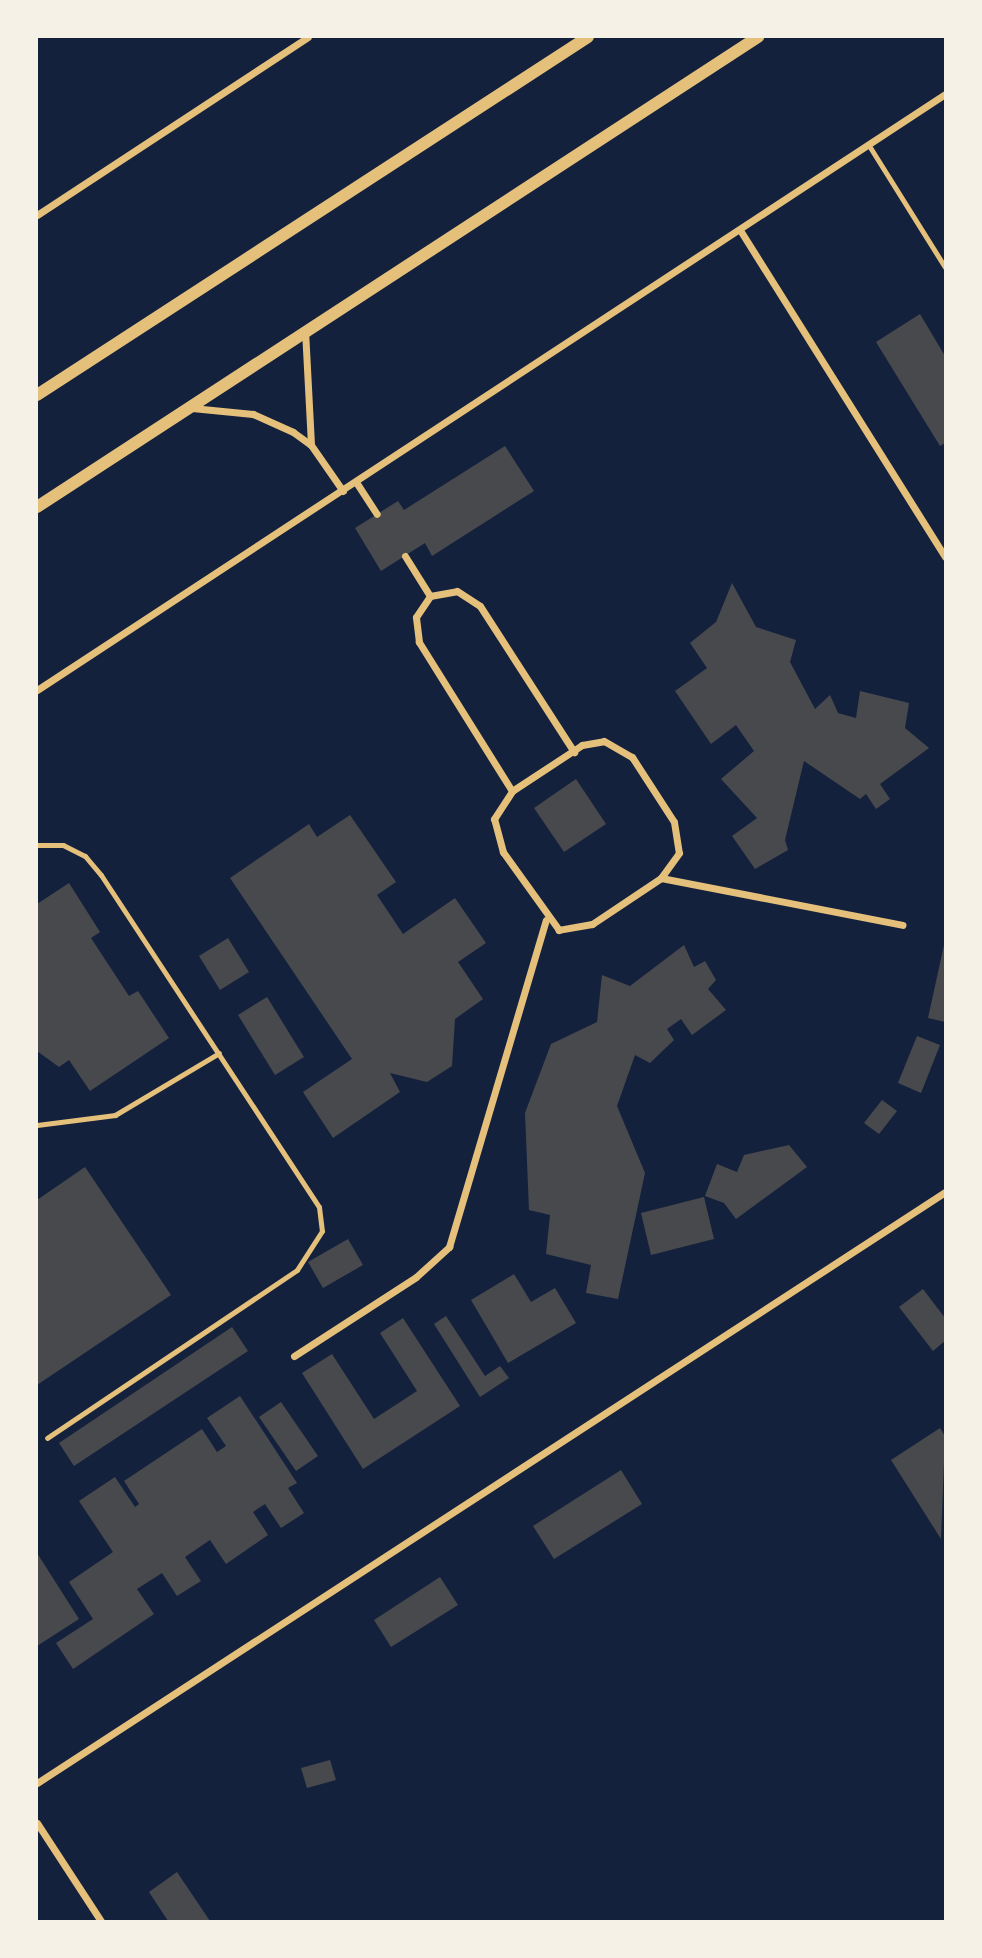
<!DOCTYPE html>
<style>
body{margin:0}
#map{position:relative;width:982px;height:1958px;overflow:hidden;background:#14213d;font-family:Lora,serif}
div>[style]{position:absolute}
.building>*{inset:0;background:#48494c}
.service>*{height:5px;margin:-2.5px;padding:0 2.5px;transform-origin:2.5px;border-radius:2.5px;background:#e5c07b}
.minor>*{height:7px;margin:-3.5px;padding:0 3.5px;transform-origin:3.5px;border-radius:3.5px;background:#e5c07b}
.tertiary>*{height:12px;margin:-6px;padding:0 6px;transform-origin:6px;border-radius:6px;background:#e5c07b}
span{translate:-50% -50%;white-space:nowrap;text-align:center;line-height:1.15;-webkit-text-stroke:7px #f6f1e7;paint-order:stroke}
.frame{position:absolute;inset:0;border:38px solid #f6f1e7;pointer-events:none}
</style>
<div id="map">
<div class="building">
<i style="clip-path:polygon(920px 314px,945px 356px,945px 443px,940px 446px,876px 342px)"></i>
<i style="clip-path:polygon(505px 446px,534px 491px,432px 556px,425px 543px,381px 571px,355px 528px,398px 501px,404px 510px)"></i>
<i style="clip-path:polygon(732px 583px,756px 627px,796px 640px,790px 662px,815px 709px,830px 695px,838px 713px,856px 718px,860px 691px,909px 703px,905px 728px,929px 748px,880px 784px,890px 799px,876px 809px,866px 794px,860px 799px,804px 761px,785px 840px,788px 850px,755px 869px,732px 836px,757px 818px,721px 779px,754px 751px,736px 725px,711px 744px,675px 691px,707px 668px,690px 643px,716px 622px)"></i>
<i style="clip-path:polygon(576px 779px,606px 824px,564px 852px,534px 808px)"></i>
<i style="clip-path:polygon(350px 815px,396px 882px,377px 895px,403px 934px,455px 898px,486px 943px,458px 962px,483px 999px,455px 1019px,452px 1066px,427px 1082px,390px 1073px,400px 1092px,333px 1138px,303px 1092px,352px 1059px,230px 878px,309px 824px,317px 837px)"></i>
<i style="clip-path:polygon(69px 883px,100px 932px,91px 938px,129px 996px,138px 991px,169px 1038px,90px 1091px,69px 1060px,59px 1067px,37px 1051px,37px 904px)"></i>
<i style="clip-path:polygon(228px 938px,249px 972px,220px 990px,199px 956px)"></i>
<i style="clip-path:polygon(684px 945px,694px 967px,705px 961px,716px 980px,708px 989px,726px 1010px,692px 1035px,681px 1019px,667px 1029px,674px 1040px,650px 1063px,635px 1055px,617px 1106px,645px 1173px,618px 1299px,586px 1293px,591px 1265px,546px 1254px,550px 1215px,529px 1210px,525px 1113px,551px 1044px,597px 1022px,602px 975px,630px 986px)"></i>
<i style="clip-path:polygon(944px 945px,945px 945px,945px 1022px,928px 1018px)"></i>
<i style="clip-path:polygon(267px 997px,304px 1057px,275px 1075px,238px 1015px)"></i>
<i style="clip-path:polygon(917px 1036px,940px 1045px,921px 1093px,898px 1083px)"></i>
<i style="clip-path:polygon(882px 1100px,897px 1111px,879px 1134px,864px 1123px)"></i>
<i style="clip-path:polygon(789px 1145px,807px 1167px,736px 1219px,724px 1203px,705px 1196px,717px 1164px,737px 1172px,744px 1155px)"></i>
<i style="clip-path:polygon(85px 1167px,171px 1295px,37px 1385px,37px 1200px)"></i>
<i style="clip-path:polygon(704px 1197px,714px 1239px,651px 1255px,641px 1213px)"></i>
<i style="clip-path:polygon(348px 1239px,363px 1265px,323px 1288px,308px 1262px)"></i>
<i style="clip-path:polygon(514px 1274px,531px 1302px,555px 1288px,576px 1323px,508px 1363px,471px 1300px)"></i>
<i style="clip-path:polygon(923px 1289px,945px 1318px,945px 1341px,933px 1351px,899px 1307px)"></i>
<i style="clip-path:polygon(446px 1316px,485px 1376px,500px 1366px,509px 1378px,480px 1397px,434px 1324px)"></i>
<i style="clip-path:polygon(403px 1318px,460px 1406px,363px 1469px,302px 1373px,332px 1354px,374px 1419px,417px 1391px,380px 1333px)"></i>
<i style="clip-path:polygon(232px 1327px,248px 1351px,74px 1466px,59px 1443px)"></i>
<i style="clip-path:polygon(240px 1396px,297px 1483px,288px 1488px,304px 1513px,281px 1528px,265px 1504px,253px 1512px,268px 1535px,226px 1564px,210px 1540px,185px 1557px,201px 1581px,177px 1596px,162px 1573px,137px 1589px,154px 1614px,73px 1669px,56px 1643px,93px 1619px,69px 1582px,113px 1552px,79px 1501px,115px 1477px,135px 1507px,139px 1504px,124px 1481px,202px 1429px,217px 1452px,226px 1446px,207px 1418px)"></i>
<i style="clip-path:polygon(281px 1402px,318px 1456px,296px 1471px,259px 1417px)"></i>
<i style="clip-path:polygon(940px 1428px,945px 1436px,941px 1539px,891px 1460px)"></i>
<i style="clip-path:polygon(621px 1470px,642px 1504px,554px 1559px,533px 1526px)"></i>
<i style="clip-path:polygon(37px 1553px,79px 1619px,37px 1646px)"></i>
<i style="clip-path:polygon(440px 1577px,458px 1605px,391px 1647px,374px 1620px)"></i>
<i style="clip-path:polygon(330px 1760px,336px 1780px,307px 1788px,301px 1768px)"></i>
<i style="clip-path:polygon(177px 1872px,210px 1921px,168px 1921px,149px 1892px)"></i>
</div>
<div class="service">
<i style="left:868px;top:144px;width:145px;rotate:58deg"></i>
<i style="left:37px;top:845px;width:26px"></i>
<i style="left:63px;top:845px;width:25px;rotate:27deg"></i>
<i style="left:85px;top:856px;width:25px;rotate:50deg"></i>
<i style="left:101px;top:875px;width:397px;rotate:56.7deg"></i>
<i style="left:319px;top:1207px;width:24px;rotate:83deg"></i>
<i style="left:322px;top:1231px;width:46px;rotate:122.7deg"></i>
<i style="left:297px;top:1270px;width:301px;rotate:146.1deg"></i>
<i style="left:37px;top:1125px;width:79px;rotate:-7.3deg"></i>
<i style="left:115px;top:1115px;width:121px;rotate:-30.8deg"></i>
</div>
<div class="minor">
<i style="left:37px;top:215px;width:324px;rotate:-33.3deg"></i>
<i style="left:740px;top:230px;width:386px;rotate:57.9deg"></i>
<i style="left:305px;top:330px;width:115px;rotate:87deg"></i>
<i style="left:192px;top:408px;width:61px;rotate:5.6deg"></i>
<i style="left:253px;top:414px;width:44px;rotate:24.2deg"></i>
<i style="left:293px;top:432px;width:22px;rotate:36deg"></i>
<i style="left:311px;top:445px;width:56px;rotate:55.2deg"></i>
<i style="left:356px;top:482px;width:38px;rotate:57deg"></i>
<i style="left:405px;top:556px;width:47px;rotate:58deg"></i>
<i style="left:37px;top:690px;width:1086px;rotate:-33.28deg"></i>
<i style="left:604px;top:741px;width:32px;rotate:30deg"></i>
<i style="left:632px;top:757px;width:77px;rotate:57.1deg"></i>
<i style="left:674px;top:822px;width:31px;rotate:81deg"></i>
<i style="left:679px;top:853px;width:31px;rotate:126deg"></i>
<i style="left:661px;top:878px;width:83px;rotate:146.3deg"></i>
<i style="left:592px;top:924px;width:34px;rotate:170deg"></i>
<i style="left:559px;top:930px;width:96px;rotate:-125.7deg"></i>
<i style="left:503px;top:852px;width:34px;rotate:-105deg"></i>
<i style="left:494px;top:819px;width:33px;rotate:-57deg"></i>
<i style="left:512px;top:791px;width:84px;rotate:-33.3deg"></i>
<i style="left:582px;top:745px;width:22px;rotate:-10deg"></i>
<i style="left:512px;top:791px;width:176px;rotate:-122deg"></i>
<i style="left:419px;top:642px;width:25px;rotate:-97deg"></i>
<i style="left:416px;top:617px;width:25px;rotate:-56deg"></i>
<i style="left:430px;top:596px;width:27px;rotate:-10deg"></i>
<i style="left:457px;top:591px;width:27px;rotate:33deg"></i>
<i style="left:480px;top:606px;width:174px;rotate:57.2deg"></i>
<i style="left:661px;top:878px;width:246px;rotate:11deg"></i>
<i style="left:294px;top:1356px;width:145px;rotate:-32.9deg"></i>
<i style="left:416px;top:1277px;width:45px;rotate:-42.3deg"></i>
<i style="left:449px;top:1247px;width:341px;rotate:-73.5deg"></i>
<i style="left:37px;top:1783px;width:1083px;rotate:-33.06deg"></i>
<i style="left:37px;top:1823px;width:117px;rotate:56.9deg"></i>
</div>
<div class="tertiary">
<i style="left:37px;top:395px;width:657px;rotate:-33.01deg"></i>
<i style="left:37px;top:507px;width:861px;rotate:-33.1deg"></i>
</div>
<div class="frame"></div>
</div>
